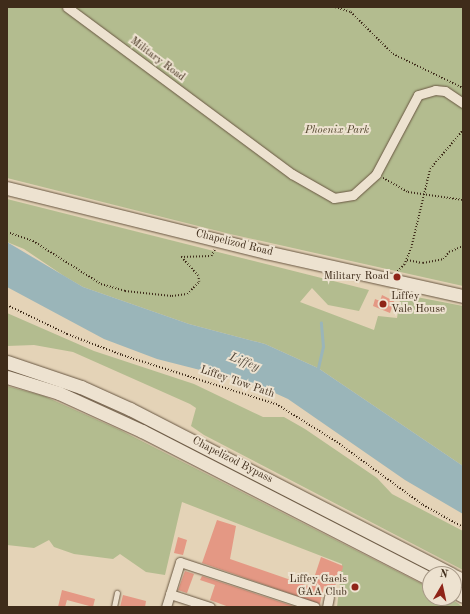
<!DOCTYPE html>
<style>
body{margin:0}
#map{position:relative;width:470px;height:614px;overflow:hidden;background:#e4d3b7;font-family:"Old Standard TT",serif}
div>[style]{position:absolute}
.green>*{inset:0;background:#b3bc8f}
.water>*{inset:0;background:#9ab5b9}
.stream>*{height:2.5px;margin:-1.25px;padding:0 1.25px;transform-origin:1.25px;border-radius:1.25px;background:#9ab5b9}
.building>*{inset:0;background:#e49884}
.path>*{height:1.5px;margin-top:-0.75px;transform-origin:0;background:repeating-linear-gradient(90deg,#3f2c1a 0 1px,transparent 0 3px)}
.roads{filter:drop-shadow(0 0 1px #685641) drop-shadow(0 0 1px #685641)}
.service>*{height:4.5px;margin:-2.25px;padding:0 2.25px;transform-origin:2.25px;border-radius:2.25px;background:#ede2d0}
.minor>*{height:9px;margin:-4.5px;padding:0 4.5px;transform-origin:4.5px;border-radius:4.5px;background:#ede2d0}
.secondary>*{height:13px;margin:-6.5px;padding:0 6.5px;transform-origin:6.5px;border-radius:6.5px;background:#ede2d0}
.dots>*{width:11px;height:11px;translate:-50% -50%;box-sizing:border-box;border:2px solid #ede2d0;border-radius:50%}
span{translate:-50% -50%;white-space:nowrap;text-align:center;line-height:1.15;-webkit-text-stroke:4px #ede2d0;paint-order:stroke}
.street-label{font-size:11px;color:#3f2c1a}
.park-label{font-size:11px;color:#564931;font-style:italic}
.poi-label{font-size:11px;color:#3f2c1a}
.right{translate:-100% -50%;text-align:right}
.left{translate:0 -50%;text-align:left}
.water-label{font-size:12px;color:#51473a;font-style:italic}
.frame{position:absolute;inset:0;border:8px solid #3f2c1a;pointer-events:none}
.north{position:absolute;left:422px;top:566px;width:40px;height:40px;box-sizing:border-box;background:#ede2d0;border:1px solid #a79987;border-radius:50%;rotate:9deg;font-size:11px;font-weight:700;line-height:16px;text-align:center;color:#3f2c1a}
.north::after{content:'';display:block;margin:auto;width:14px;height:18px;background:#8f2418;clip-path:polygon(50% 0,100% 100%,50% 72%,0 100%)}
</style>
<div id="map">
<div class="green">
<i style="clip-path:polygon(7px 7px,463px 7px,463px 286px,230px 234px,7px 178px)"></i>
<i style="clip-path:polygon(7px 199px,369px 290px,359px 311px,328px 305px,312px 288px,300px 302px,374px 330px,378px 316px,397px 318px,401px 294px,463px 306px,463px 466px,318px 368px,265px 344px,189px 324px,83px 287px,64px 276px,24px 249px,7px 242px)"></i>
<i style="clip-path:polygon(7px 313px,94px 351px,194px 384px,263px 417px,284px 417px,305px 429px,377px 478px,392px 494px,463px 531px,463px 570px,204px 435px,191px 426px,196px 408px,190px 404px,73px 352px,34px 345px,7px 346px)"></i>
<i style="clip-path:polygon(7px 386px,44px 396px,120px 430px,430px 588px,430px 598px,450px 598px,463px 607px,337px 607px,342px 564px,182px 502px,165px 575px,146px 572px,120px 554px,113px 559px,74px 554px,54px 547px,49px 540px,34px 548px,7px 545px)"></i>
</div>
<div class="water">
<i style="clip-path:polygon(7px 242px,83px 287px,189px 324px,265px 344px,318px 368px,463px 466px,463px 514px,405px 480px,288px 399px,255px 384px,157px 359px,104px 339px,7px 287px)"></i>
</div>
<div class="stream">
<i style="left:318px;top:368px;width:22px;rotate:-77deg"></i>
<i style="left:323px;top:347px;width:24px;rotate:-95deg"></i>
</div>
<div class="building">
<i style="clip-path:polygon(382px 295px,394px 301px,390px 313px,373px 306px,375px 299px,380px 301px)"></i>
<i style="clip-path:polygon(217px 520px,236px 526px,230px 559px,311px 587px,321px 557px,343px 566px,342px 571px,338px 571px,335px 588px,324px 586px,320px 604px,202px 563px)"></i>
<i style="clip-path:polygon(178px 537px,187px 540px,183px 555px,174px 553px)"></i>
<i style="clip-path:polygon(185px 571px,194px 574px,187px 593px,178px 590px)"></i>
<i style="clip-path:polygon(202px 576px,296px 607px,229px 607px,210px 600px,215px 585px,200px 580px)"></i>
<i style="clip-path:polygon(62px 590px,95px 599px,93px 607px,67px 600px,65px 607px,58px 607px)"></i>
<i style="clip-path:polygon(123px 595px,146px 601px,145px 607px,120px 607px)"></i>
</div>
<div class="path">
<i style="left:335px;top:7px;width:17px;rotate:17deg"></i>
<i style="left:351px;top:12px;width:59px;rotate:45deg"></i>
<i style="left:393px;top:54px;width:78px;rotate:25.9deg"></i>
<i style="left:383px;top:178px;width:29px;rotate:29deg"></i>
<i style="left:408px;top:192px;width:56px;rotate:8.3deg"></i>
<i style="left:7px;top:232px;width:28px;rotate:19deg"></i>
<i style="left:33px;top:241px;width:80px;rotate:32.3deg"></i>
<i style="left:101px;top:284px;width:25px;rotate:16deg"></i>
<i style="left:125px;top:291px;width:47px;rotate:6.1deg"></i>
<i style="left:172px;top:296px;width:15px;rotate:-8deg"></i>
<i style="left:187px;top:294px;width:17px;rotate:-45deg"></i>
<i style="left:199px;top:282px;width:6px;rotate:-99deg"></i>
<i style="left:198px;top:276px;width:25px;rotate:-132deg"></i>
<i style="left:181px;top:257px;width:30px;rotate:-2deg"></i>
<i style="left:211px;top:256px;width:8px;rotate:-60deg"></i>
<i style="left:407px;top:260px;width:16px;rotate:11deg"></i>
<i style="left:423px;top:263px;width:20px;rotate:-11deg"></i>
<i style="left:443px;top:259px;width:9px;rotate:-49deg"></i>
<i style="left:449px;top:252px;width:15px;rotate:-23deg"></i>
<i style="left:397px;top:271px;width:9px;rotate:-41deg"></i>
<i style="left:404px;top:265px;width:18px;rotate:-68deg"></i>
<i style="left:411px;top:248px;width:81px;rotate:-76.5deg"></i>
<i style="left:430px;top:169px;width:51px;rotate:-49.8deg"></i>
<i style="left:7px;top:305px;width:67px;rotate:25.8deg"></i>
<i style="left:67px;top:334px;width:59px;rotate:20.9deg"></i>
<i style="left:122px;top:355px;width:162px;rotate:17.7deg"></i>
<i style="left:276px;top:404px;width:72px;rotate:31.9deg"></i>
<i style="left:337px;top:442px;width:107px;rotate:36.2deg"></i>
<i style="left:423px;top:505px;width:46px;rotate:28.8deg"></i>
</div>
<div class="roads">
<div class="service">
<i style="left:114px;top:607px;width:14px;rotate:-78deg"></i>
</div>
<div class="minor">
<i style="left:67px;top:7px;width:280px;rotate:36.6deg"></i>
<i style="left:292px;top:174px;width:48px;rotate:29.7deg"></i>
<i style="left:334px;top:198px;width:19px;rotate:-9deg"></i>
<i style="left:353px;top:195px;width:31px;rotate:-42deg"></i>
<i style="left:376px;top:174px;width:89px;rotate:-62deg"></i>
<i style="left:418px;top:95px;width:18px;rotate:-16deg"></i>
<i style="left:435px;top:90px;width:10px;rotate:6deg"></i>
<i style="left:445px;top:91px;width:22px;rotate:34deg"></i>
<i style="left:170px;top:594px;width:42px;rotate:18deg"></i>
<i style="left:166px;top:607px;width:47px;rotate:-72.7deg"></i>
<i style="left:180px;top:562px;width:142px;rotate:18.4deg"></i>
<i style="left:327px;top:607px;width:10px;rotate:-79deg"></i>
</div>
<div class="secondary">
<i style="left:7px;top:188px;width:267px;rotate:13.9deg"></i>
<i style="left:266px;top:252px;width:202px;rotate:12.6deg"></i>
<i style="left:7px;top:362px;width:78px;rotate:18.7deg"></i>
<i style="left:81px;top:387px;width:54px;rotate:24.2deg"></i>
<i style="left:130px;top:409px;width:361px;rotate:27.2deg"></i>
<i style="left:7px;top:377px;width:54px;rotate:17.1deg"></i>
<i style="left:59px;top:393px;width:91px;rotate:24.6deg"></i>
<i style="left:142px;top:431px;width:324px;rotate:27.2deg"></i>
<i style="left:454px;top:576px;width:10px;rotate:24deg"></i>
<i style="left:454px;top:591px;width:10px;rotate:29deg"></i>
</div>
</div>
<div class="dots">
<i style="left:397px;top:277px;background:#8f2418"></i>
<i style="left:383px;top:304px;background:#8f2418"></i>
<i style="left:355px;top:587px;background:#8f2418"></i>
</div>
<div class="street-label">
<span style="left:157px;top:60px;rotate:37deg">Military Road</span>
<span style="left:234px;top:244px;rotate:14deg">Chapelizod Road</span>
<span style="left:237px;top:383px;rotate:19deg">Liffey Tow Path</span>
<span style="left:232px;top:461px;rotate:27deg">Chapelizod Bypass</span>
</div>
<div class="park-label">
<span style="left:337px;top:131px">Phoenix Park</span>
</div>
<div class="poi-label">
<span class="right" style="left:389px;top:277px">Military Road</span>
<span class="left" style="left:391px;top:304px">Liffey<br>Vale House</span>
<span class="right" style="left:347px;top:587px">Liffey Gaels<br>GAA Club</span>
</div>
<div class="water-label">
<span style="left:244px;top:363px;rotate:21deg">Liffey</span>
</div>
<div class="frame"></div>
<div class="north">N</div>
</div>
